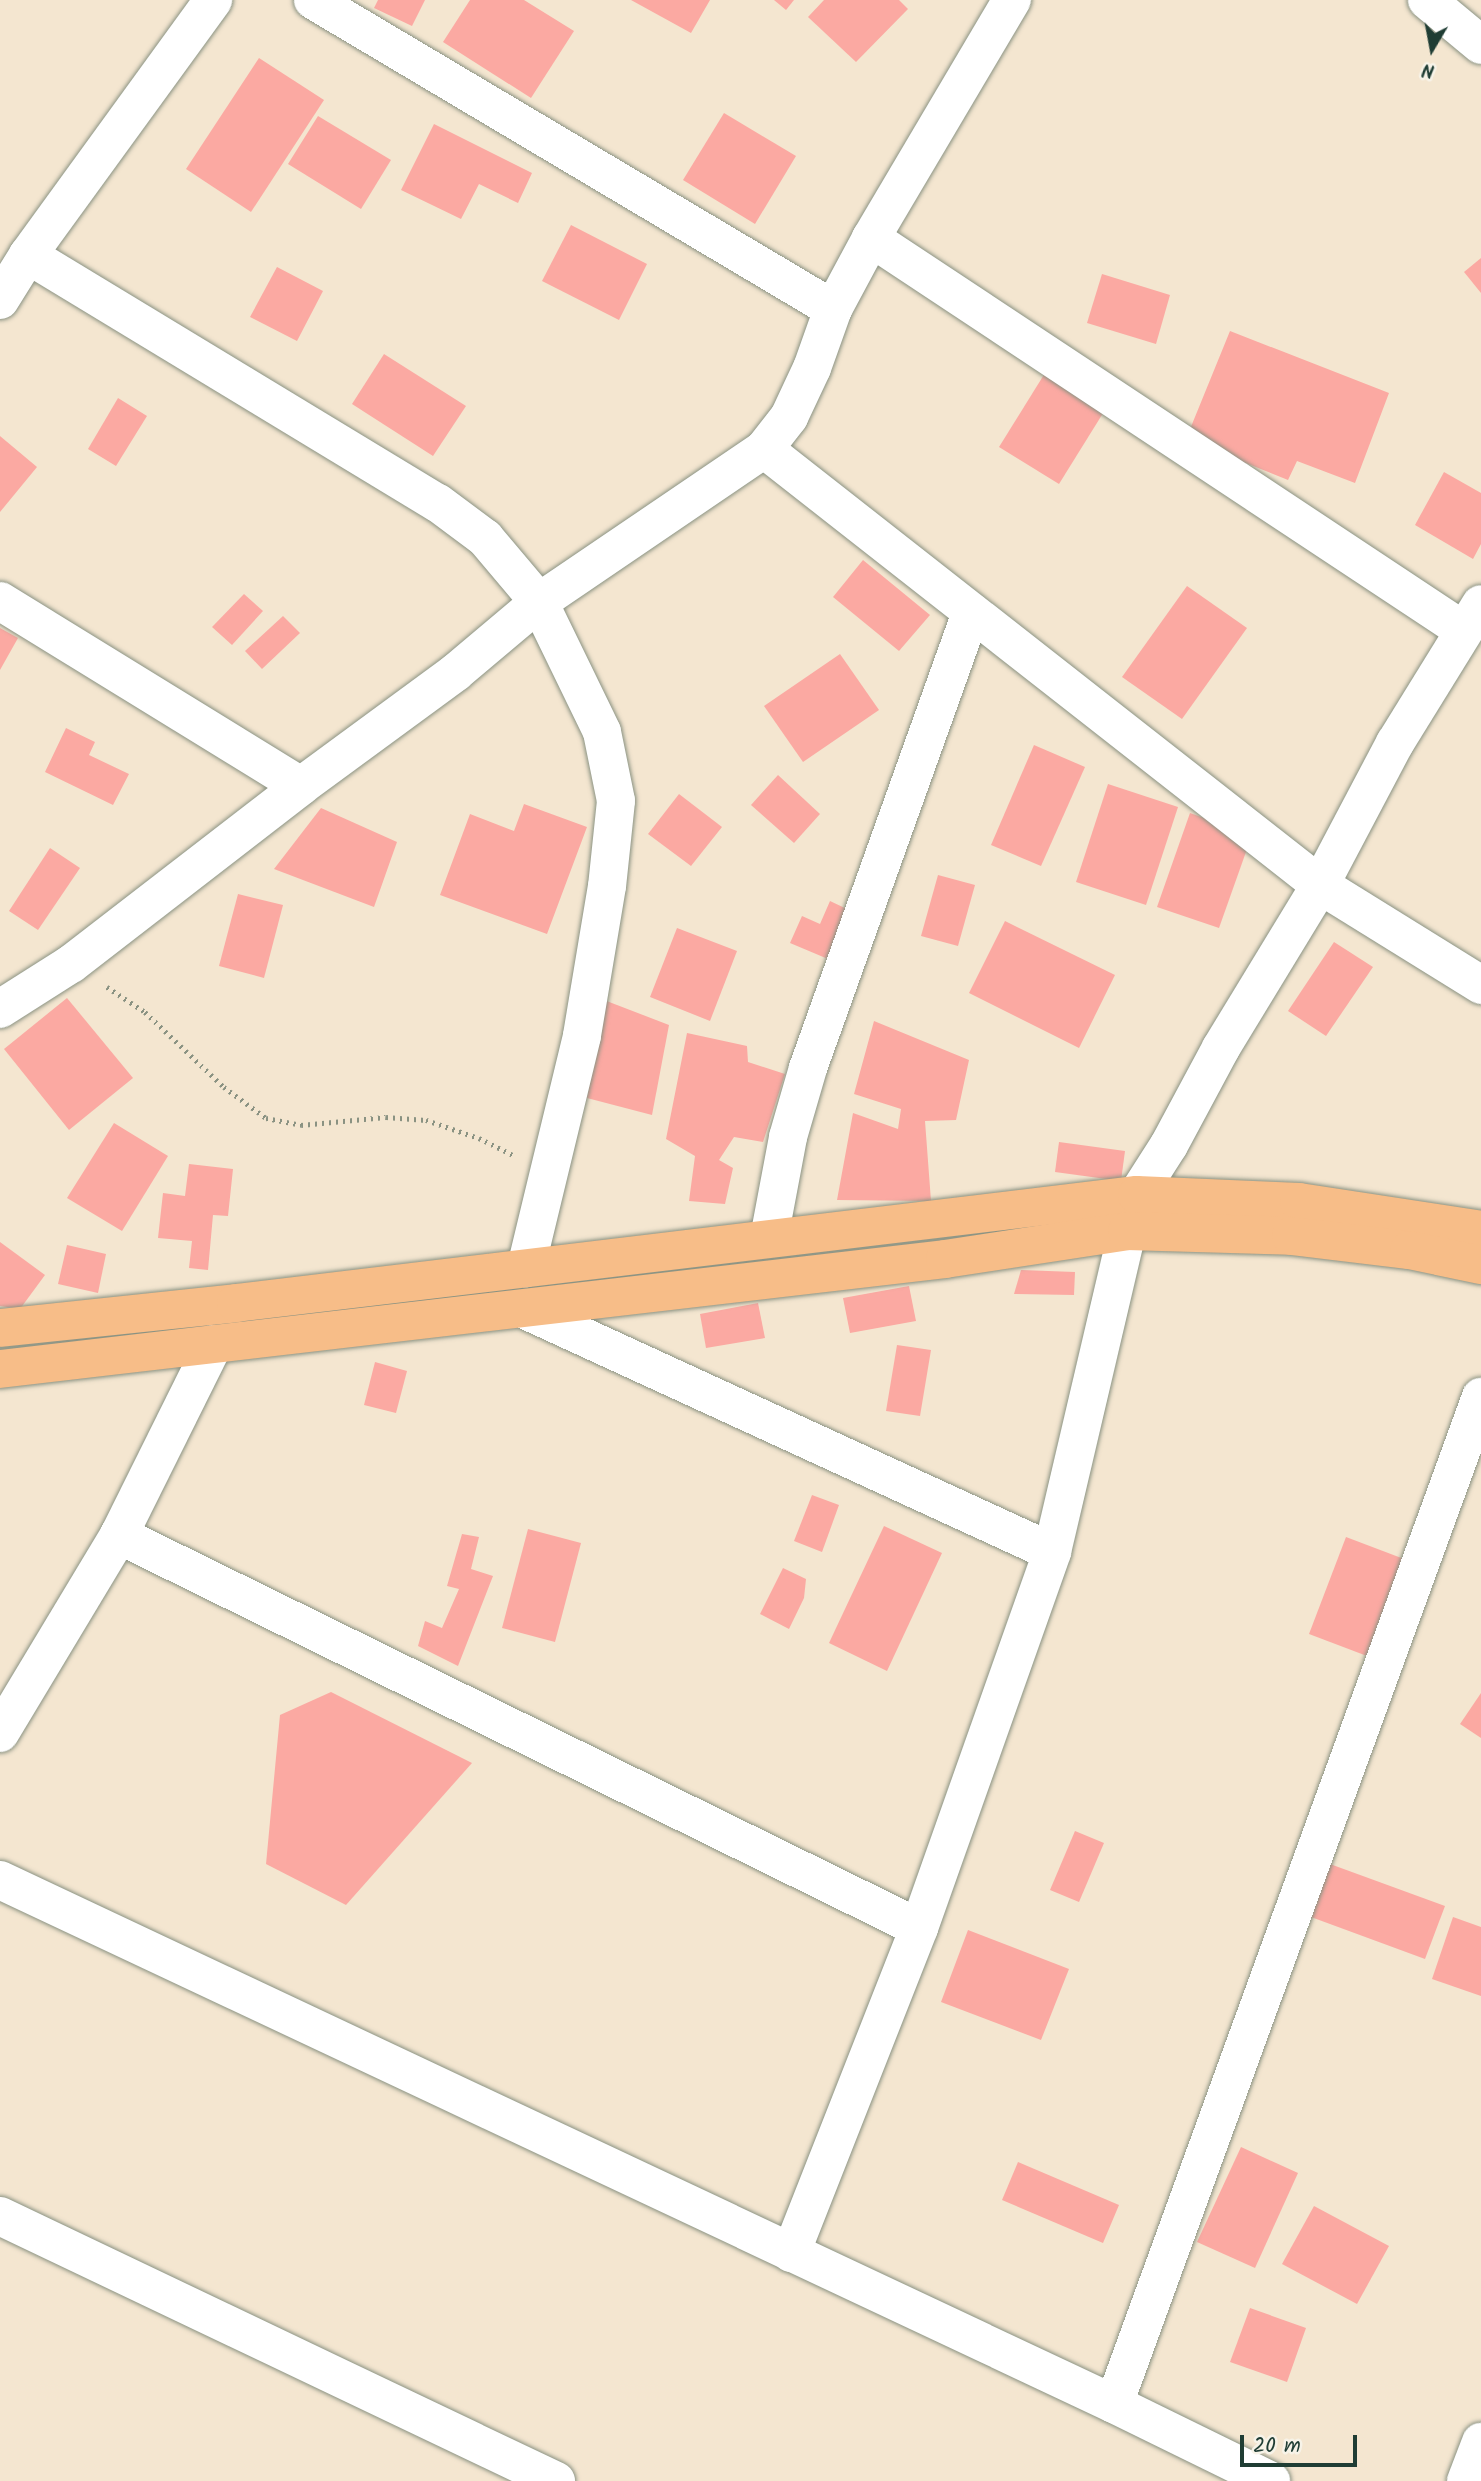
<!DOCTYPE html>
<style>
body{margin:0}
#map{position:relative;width:1481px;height:2481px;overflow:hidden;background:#f4e6d0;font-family:Kalam,sans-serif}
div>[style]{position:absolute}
.building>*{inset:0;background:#fba9a2}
.path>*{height:4.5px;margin-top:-2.25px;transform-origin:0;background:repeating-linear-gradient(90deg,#8a9282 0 2px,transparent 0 7px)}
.roads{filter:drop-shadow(0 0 2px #8a9282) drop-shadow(0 0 2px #8a9282)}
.street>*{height:38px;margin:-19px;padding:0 19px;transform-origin:19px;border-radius:19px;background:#fff}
.primary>*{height:38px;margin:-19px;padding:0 19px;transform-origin:19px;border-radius:19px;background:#f7bd88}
span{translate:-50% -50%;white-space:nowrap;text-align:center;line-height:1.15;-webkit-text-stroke:5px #f7f3e8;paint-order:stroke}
.north{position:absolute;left:1397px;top:14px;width:70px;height:70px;-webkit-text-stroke:5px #f7f3e8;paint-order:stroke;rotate:190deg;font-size:19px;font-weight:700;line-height:28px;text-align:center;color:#1f3d34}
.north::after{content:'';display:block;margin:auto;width:24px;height:32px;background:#1f3d34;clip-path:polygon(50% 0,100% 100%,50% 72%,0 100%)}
.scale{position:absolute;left:1240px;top:2435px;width:117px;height:32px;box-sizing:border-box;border:4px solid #1f3d34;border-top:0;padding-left:9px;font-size:21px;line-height:24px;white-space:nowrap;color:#1f3d34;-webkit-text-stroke:5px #f7f3e8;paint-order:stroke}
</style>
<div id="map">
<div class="building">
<i style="clip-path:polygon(378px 0,425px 0,412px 26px,374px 8px)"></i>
<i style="clip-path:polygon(470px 0,524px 0,574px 31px,531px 98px,443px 42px)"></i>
<i style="clip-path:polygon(631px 0,710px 0,691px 33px)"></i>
<i style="clip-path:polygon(774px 0,794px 0,786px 10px)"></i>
<i style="clip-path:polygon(824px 0,899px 0,908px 9px,856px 62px,808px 17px)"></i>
<i style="clip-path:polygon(259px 58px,324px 100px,251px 212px,186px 169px)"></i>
<i style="clip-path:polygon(724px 113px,796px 156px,755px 224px,683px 180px)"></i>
<i style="clip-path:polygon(318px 116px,391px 160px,361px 209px,288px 164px)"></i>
<i style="clip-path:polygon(434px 124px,532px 173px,518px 203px,479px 184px,461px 219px,401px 190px)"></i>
<i style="clip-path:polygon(571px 225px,647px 264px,619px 320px,542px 281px)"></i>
<i style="clip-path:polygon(1481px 258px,1481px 293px,1464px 272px)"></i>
<i style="clip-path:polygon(277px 267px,323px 291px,297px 341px,250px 317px)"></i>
<i style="clip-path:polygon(1102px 274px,1170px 295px,1156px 344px,1087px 323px)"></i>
<i style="clip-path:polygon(1230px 331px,1389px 393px,1355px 483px,1297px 461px,1288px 480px,1186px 439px)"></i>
<i style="clip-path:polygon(384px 354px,466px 406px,433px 456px,352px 404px)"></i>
<i style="clip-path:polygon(1045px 373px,1105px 410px,1059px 484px,999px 447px)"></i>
<i style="clip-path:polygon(118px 398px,147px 416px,116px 466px,88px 449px)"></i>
<i style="clip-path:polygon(0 436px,37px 467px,0 512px)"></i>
<i style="clip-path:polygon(1444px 472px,1481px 493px,1481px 544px,1473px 559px,1415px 525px)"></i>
<i style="clip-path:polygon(863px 560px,930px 615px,899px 651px,833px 597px)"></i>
<i style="clip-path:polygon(1187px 586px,1247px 628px,1182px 719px,1122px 677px)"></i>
<i style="clip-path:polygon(244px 594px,263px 611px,232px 645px,212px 627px)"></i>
<i style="clip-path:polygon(283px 616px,300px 633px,262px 669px,245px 651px)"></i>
<i style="clip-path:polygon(0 628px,18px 638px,0 670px)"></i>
<i style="clip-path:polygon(840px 654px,879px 710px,803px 762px,764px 706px)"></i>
<i style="clip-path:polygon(66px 728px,95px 742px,89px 755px,129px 774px,113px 805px,45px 772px)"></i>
<i style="clip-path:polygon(1034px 745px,1085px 767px,1041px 866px,991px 845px)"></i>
<i style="clip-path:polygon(778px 775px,820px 814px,794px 843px,751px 805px)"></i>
<i style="clip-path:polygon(1108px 784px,1178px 807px,1146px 905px,1076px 882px)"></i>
<i style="clip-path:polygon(679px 794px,722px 827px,691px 866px,648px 834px)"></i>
<i style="clip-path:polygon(524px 804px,587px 827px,547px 934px,440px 895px,470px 814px,514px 831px)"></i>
<i style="clip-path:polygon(321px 808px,397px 842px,374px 907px,274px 869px)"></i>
<i style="clip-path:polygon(1190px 813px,1252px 835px,1219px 928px,1157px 907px)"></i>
<i style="clip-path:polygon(50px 848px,80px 868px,38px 930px,9px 911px)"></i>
<i style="clip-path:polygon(938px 875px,975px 885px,958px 946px,921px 936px)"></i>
<i style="clip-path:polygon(238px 894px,283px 905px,264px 978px,219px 966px)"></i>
<i style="clip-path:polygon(830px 901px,849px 910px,828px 959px,790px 943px,802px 916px,820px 924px)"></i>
<i style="clip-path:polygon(1005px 921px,1115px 975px,1079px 1048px,969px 993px)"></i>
<i style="clip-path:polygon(677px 928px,737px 951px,710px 1021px,650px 997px)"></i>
<i style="clip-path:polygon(1334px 942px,1373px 967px,1326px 1036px,1288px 1011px)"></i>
<i style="clip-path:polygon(67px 998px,133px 1078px,69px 1130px,4px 1049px)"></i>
<i style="clip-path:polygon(604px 1000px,669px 1025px,652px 1115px,587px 1098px)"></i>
<i style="clip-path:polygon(874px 1021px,969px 1060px,956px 1120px,925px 1121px,931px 1201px,837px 1200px,853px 1113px,898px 1129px,901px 1109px,854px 1094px)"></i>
<i style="clip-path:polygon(687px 1033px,747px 1046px,748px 1062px,785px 1074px,763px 1142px,734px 1137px,719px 1160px,733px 1168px,725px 1204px,689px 1201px,695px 1156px,666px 1139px)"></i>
<i style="clip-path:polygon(114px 1123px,168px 1156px,122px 1231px,67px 1198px)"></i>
<i style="clip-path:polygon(1059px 1142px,1125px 1151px,1121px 1181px,1055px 1172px)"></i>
<i style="clip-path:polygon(189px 1164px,233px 1169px,228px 1216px,213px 1215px,208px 1270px,189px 1268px,192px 1241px,158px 1238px,163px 1193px,185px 1196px)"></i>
<i style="clip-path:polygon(0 1242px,45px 1275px,20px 1309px,0 1306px)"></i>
<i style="clip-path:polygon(67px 1245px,106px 1254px,98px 1293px,58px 1284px)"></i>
<i style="clip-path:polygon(1021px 1270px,1075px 1272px,1074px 1295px,1014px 1294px)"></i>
<i style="clip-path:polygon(909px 1286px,916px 1321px,850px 1333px,843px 1298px)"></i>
<i style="clip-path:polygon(758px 1303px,765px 1338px,706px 1348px,700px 1314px)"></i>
<i style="clip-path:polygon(897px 1345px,931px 1350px,920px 1416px,886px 1411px)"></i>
<i style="clip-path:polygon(375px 1362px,407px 1371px,396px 1413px,364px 1405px)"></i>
<i style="clip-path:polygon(812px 1495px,839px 1505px,822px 1552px,794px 1541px)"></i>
<i style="clip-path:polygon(884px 1526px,942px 1553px,887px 1671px,829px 1643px)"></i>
<i style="clip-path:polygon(528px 1529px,581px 1543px,555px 1642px,502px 1628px)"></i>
<i style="clip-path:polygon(462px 1534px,479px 1537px,471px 1569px,493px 1576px,458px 1666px,418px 1646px,425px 1621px,442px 1628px,459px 1589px,447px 1586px)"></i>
<i style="clip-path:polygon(1346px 1537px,1404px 1559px,1367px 1656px,1309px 1634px)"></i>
<i style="clip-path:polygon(783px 1568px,806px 1579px,804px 1598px,789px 1629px,760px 1614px)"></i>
<i style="clip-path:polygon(331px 1692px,472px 1763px,346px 1905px,266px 1864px,280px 1715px)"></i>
<i style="clip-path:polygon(1481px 1693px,1481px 1738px,1460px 1724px)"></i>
<i style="clip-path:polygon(1075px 1831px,1104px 1843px,1079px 1902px,1050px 1890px)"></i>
<i style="clip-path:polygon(1330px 1864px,1445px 1906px,1425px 1959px,1311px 1917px)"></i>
<i style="clip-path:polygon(1453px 1917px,1481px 1927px,1481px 1996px,1432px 1979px)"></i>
<i style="clip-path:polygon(968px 1930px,1069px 1969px,1041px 2040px,941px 2002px)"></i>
<i style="clip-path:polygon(1241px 2147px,1298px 2173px,1255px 2268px,1197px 2242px)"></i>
<i style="clip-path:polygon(1018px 2162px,1119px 2205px,1103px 2243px,1002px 2200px)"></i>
<i style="clip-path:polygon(1314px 2206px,1389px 2246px,1357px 2304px,1282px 2264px)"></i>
<i style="clip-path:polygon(1250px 2308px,1306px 2328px,1287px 2382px,1230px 2362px)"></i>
</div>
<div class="path">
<i style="left:107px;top:987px;width:45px;rotate:33.3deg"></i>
<i style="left:145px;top:1012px;width:109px;rotate:43.5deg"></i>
<i style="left:224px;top:1087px;width:52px;rotate:36.4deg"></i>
<i style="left:266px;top:1118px;width:36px;rotate:11deg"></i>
<i style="left:301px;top:1125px;width:85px;rotate:-5.4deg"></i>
<i style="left:386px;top:1117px;width:40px;rotate:4.3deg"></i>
<i style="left:426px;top:1120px;width:56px;rotate:18.8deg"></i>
<i style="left:479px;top:1138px;width:40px;rotate:26.6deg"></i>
</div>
<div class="roads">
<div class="street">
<i style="left:313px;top:0;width:605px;rotate:30.72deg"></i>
<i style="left:1427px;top:0;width:70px;rotate:39.8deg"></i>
<i style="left:871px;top:238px;width:710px;rotate:33.51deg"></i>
<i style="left:28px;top:255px;width:479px;rotate:31.2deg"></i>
<i style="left:438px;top:503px;width:59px;rotate:36.7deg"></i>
<i style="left:485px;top:538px;width:84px;rotate:49.8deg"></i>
<i style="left:539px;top:602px;width:144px;rotate:64.1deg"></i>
<i style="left:602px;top:732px;width:70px;rotate:78.5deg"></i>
<i style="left:616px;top:801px;width:85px;rotate:96deg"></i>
<i style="left:607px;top:886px;width:152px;rotate:99.5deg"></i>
<i style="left:582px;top:1036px;width:239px;rotate:103.6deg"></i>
<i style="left:0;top:300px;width:53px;rotate:-58.1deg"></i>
<i style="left:28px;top:255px;width:315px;rotate:-54deg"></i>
<i style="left:764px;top:449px;width:707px;rotate:38.1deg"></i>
<i style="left:1320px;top:885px;width:190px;rotate:31.8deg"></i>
<i style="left:0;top:601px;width:353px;rotate:31.6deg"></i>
<i style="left:0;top:1009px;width:84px;rotate:-32.4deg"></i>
<i style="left:71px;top:964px;width:291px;rotate:-37.7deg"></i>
<i style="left:301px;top:786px;width:192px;rotate:-36.3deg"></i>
<i style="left:456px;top:672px;width:109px;rotate:-40.1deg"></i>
<i style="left:539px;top:602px;width:272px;rotate:-34.2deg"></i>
<i style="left:764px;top:449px;width:41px;rotate:-52deg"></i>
<i style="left:789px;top:417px;width:54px;rotate:-64.9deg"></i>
<i style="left:812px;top:368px;width:63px;rotate:-70.4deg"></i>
<i style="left:833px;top:309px;width:81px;rotate:-61.8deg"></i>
<i style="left:871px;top:238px;width:277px;rotate:-59.4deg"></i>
<i style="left:1137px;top:1195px;width:59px;rotate:-57.4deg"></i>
<i style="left:1169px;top:1145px;width:110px;rotate:-61.8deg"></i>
<i style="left:1221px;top:1048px;width:191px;rotate:-58.7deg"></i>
<i style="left:1320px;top:885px;width:161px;rotate:-62.2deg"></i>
<i style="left:1395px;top:743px;width:163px;rotate:-58.3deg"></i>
<i style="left:769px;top:1238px;width:103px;rotate:-79.3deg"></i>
<i style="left:788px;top:1137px;width:72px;rotate:-73.8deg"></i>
<i style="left:808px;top:1068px;width:484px;rotate:-70.3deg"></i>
<i style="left:523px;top:1309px;width:582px;rotate:24.67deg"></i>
<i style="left:119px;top:1535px;width:891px;rotate:26.16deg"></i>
<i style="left:0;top:1733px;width:231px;rotate:-59deg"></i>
<i style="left:119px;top:1535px;width:213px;rotate:-63.6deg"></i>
<i style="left:0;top:1880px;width:1231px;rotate:25.19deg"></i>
<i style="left:1114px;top:2404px;width:175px;rotate:26.1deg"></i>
<i style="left:0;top:2216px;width:616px;rotate:25.48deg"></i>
<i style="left:791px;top:2253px;width:349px;rotate:-68.5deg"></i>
<i style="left:919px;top:1928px;width:399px;rotate:-70.5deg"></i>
<i style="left:1052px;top:1552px;width:330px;rotate:-76.8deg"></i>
<i style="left:1114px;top:2404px;width:1072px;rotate:-69.98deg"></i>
<i style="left:1466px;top:2481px;width:42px;rotate:-69deg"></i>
</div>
<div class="primary">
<i style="left:0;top:1328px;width:237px;rotate:-6deg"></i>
<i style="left:236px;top:1303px;width:907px;rotate:-6.84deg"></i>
<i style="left:1137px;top:1195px;width:162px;rotate:2.5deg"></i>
<i style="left:1299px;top:1202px;width:184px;rotate:8.7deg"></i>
<i style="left:0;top:1369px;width:951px;rotate:-6.64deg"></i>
<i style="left:945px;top:1259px;width:184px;rotate:-8.7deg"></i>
<i style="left:1127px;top:1231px;width:164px;rotate:1.7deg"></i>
<i style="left:1291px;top:1236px;width:119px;rotate:6.8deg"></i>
<i style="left:1409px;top:1250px;width:74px;rotate:11.8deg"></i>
</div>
</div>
<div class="north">N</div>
<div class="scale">20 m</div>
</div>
